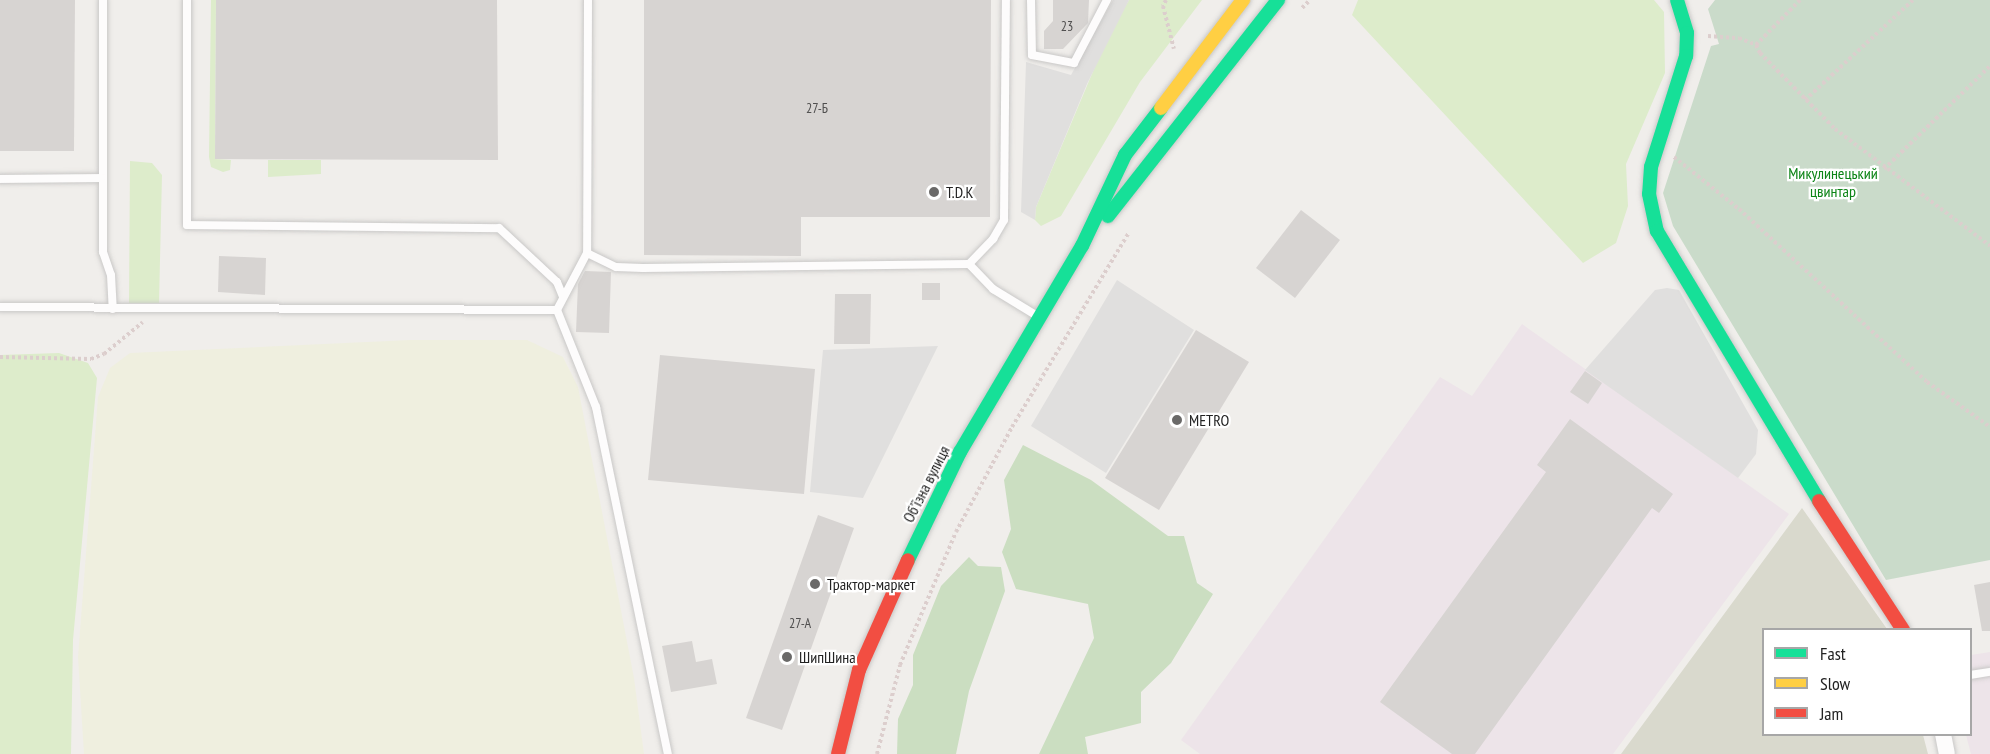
<!DOCTYPE html>
<meta charset="utf-8">
<style>
body{margin:0}
#map{position:relative;width:1990px;height:754px;overflow:hidden;background:#f0eeeb;font-family:"PT Sans Narrow",sans-serif}
div>[style]{position:absolute}
.industrial>*{inset:0;background:#ede4e9}
.construction>*{inset:0;background:#d9d9cd}
.farmland>*{inset:0;background:#efefdf}
.grass>*{inset:0;background:#ddeccb}
.forest>*{inset:0;background:#cbdec1}
.cemetery>*{inset:0;background:#cadbca}
.parking>*{inset:0;background:#e0dfde}
.building>*{inset:0;background:#d7d4d2}
.path>*{height:4px;margin-top:-2px;transform-origin:0;background:repeating-linear-gradient(90deg,#dccecd 0 3px,transparent 0 6px)}
.roads{filter:drop-shadow(0 0 2px #c9c8c7) drop-shadow(0 0 2px #c9c8c7)}
.lane>*{height:8px;margin:-4px;padding:0 4px;transform-origin:4px;border-radius:4px;background:#fdfcfc}
.street>*{height:16px;margin:-8px;padding:0 8px;transform-origin:8px;border-radius:8px;background:#fdfcfc}
.fast>*{height:14px;margin:-7px;padding:0 7px;transform-origin:7px;border-radius:7px;background:#16e098}
.slow>*{height:14px;margin:-7px;padding:0 7px;transform-origin:7px;border-radius:7px;background:#ffcf43}
.jam>*{height:14px;margin:-7px;padding:0 7px;transform-origin:7px;border-radius:7px;background:#f24e42}
.dots>*{width:16px;height:16px;translate:-50% -50%;box-sizing:border-box;border:3px solid #fff;border-radius:50%}
span{translate:-50% -50%;white-space:nowrap;text-align:center;line-height:1.15;-webkit-text-stroke:4.5px #fff;paint-order:stroke}
.number-label{font-size:14px;color:#4f4e4e}
.number-label span{-webkit-text-stroke-width:0}
.park-label{font-size:16px;color:#0c8416}
.poi-label{font-size:16px;color:#222}
.left{translate:0 -50%;text-align:left}
.street-label{font-size:16px;color:#222}
.legend{position:absolute;left:1762px;top:628px;width:210px;height:108px;box-sizing:border-box;background:#fff;border:2px solid #a7a7a7;margin:0;padding:8px 10px;list-style:none;font-size:18px;color:#222}
.legend li{display:flex;align-items:center;gap:12px;height:30px}
.legend b{width:30px;border:2px solid #a7a7a7}
</style>
<div id="map">
<div class="industrial">
<i style="clip-path:polygon(1522px 324px,1789px 514px,1613px 754px,1200px 754px,1181px 740px,1440px 377px,1472px 396px)"></i>
<i style="clip-path:polygon(1990px 652px,1990px 754px,1971px 754px,1966px 735px,1970px 734px,1971px 655px)"></i>
</div>
<div class="construction">
<i style="clip-path:polygon(1802px 508px,1887px 629px,1764px 630px,1764px 734px,1923px 735px,1928px 754px,1621px 754px)"></i>
</div>
<div class="farmland">
<i style="clip-path:polygon(410px 340px,527px 340px,563px 357px,578px 387px,634px 678px,644px 754px,84px 754px,78px 657px,98px 397px,110px 368px,130px 353px)"></i>
</div>
<div class="grass">
<i style="clip-path:polygon(211px 0,216px 0,215px 159px,231px 160px,230px 170px,223px 172px,211px 167px,209px 157px)"></i>
<i style="clip-path:polygon(1129px 0,1202px 0,1140px 82px,1061px 216px,1041px 226px,1035px 220px,1036px 207px,1110px 31px)"></i>
<i style="clip-path:polygon(1358px 0,1654px 0,1664px 12px,1665px 73px,1626px 164px,1628px 206px,1616px 243px,1583px 263px,1352px 15px)"></i>
<i style="clip-path:polygon(268px 160px,321px 160px,321px 174px,268px 177px)"></i>
<i style="clip-path:polygon(130px 161px,152px 163px,162px 175px,159px 303px,129px 303px)"></i>
<i style="clip-path:polygon(59px 353px,88px 363px,97px 378px,73px 640px,71px 754px,0 754px,0 355px)"></i>
</div>
<div class="forest">
<i style="clip-path:polygon(1023px 445px,1091px 480px,1168px 536px,1184px 536px,1197px 583px,1213px 594px,1171px 663px,1141px 692px,1141px 723px,1085px 737px,1088px 754px,1039px 754px,1094px 638px,1088px 604px,1016px 589px,1002px 552px,1011px 529px,1004px 480px)"></i>
<i style="clip-path:polygon(969px 557px,978px 566px,1001px 567px,1005px 591px,969px 691px,956px 754px,897px 754px,898px 719px,913px 685px,913px 655px,941px 586px)"></i>
</div>
<div class="cemetery">
<i style="clip-path:polygon(1715px 0,1990px 0,1990px 560px,1886px 580px,1673px 226px,1663px 193px,1711px 46px,1719px 44px,1708px 9px)"></i>
</div>
<div class="parking">
<i style="clip-path:polygon(1113px 0,1129px 0,1087px 84px,1036px 207px,1035px 220px,1021px 212px,1026px 62px,1071px 75px)"></i>
<i style="clip-path:polygon(1117px 280px,1194px 330px,1106px 473px,1031px 426px)"></i>
<i style="clip-path:polygon(1667px 288px,1679px 290px,1758px 430px,1756px 454px,1738px 478px,1585px 370px,1655px 290px)"></i>
<i style="clip-path:polygon(938px 346px,863px 498px,810px 492px,823px 350px)"></i>
</div>
<div class="building">
<i style="clip-path:polygon(0 0,75px 0,74px 151px,0 151px)"></i>
<i style="clip-path:polygon(216px 0,497px 0,498px 160px,215px 159px)"></i>
<i style="clip-path:polygon(644px 0,991px 0,990px 217px,801px 217px,801px 256px,644px 255px)"></i>
<i style="clip-path:polygon(1053px 0,1089px 0,1088px 23px,1063px 49px,1044px 49px,1044px 31px,1053px 21px)"></i>
<i style="clip-path:polygon(1301px 210px,1340px 240px,1295px 298px,1256px 268px)"></i>
<i style="clip-path:polygon(219px 256px,266px 258px,265px 295px,218px 292px)"></i>
<i style="clip-path:polygon(585px 271px,611px 272px,609px 333px,576px 332px,578px 284px)"></i>
<i style="clip-path:polygon(922px 283px,940px 283px,940px 300px,922px 300px)"></i>
<i style="clip-path:polygon(835px 294px,871px 294px,870px 344px,834px 344px)"></i>
<i style="clip-path:polygon(1196px 330px,1249px 362px,1159px 510px,1105px 478px)"></i>
<i style="clip-path:polygon(660px 355px,815px 369px,804px 494px,648px 480px)"></i>
<i style="clip-path:polygon(1585px 371px,1602px 383px,1588px 404px,1570px 392px)"></i>
<i style="clip-path:polygon(1570px 419px,1673px 494px,1659px 513px,1652px 508px,1475px 754px,1452px 754px,1380px 702px,1546px 472px,1537px 465px)"></i>
<i style="clip-path:polygon(818px 515px,854px 528px,782px 730px,746px 718px)"></i>
<i style="clip-path:polygon(1990px 582px,1990px 631px,1982px 631px,1974px 585px)"></i>
<i style="clip-path:polygon(692px 641px,696px 662px,712px 659px,717px 684px,671px 692px,662px 646px)"></i>
</div>
<div class="path">
<i style="left:1166px;top:0;width:7px;rotate:117deg"></i>
<i style="left:1163px;top:6px;width:44px;rotate:75.7deg"></i>
<i style="left:1800px;top:0;width:63px;rotate:134.4deg"></i>
<i style="left:1756px;top:45px;width:9px;rotate:63deg"></i>
<i style="left:1760px;top:53px;width:107px;rotate:45.4deg"></i>
<i style="left:1835px;top:129px;width:194px;rotate:37deg"></i>
<i style="left:1302px;top:8px;width:11px;rotate:-45deg"></i>
<i style="left:1708px;top:36px;width:31px;rotate:4deg"></i>
<i style="left:1739px;top:38px;width:18px;rotate:22deg"></i>
<i style="left:1805px;top:100px;width:147px;rotate:-42.8deg"></i>
<i style="left:1674px;top:157px;width:83px;rotate:38.7deg"></i>
<i style="left:1739px;top:209px;width:255px;rotate:42.6deg"></i>
<i style="left:1927px;top:382px;width:77px;rotate:35.5deg"></i>
<i style="left:1884px;top:169px;width:148px;rotate:-44.2deg"></i>
<i style="left:0;top:357px;width:91px;rotate:1.3deg"></i>
<i style="left:91px;top:359px;width:14px;rotate:-21deg"></i>
<i style="left:104px;top:354px;width:50px;rotate:-39.4deg"></i>
<i style="left:877px;top:754px;width:92px;rotate:-75.5deg"></i>
<i style="left:900px;top:665px;width:144px;rotate:-67.2deg"></i>
<i style="left:956px;top:532px;width:119px;rotate:-61.9deg"></i>
<i style="left:1012px;top:427px;width:227px;rotate:-59deg"></i>
</div>
<div class="roads">
<div class="lane">
<i style="left:103px;top:0;width:252px;rotate:90deg"></i>
<i style="left:103px;top:252px;width:24px;rotate:71deg"></i>
<i style="left:111px;top:275px;width:34px;rotate:87deg"></i>
<i style="left:187px;top:0;width:225px;rotate:90deg"></i>
<i style="left:187px;top:225px;width:312px;rotate:0.6deg"></i>
<i style="left:499px;top:228px;width:79px;rotate:43deg"></i>
<i style="left:557px;top:282px;width:16px;rotate:68deg"></i>
<i style="left:588px;top:0;width:253px;rotate:90.2deg"></i>
<i style="left:587px;top:253px;width:64px;rotate:117.8deg"></i>
<i style="left:557px;top:310px;width:105px;rotate:68.1deg"></i>
<i style="left:596px;top:407px;width:354px;rotate:78.3deg"></i>
<i style="left:1031px;top:0;width:55px;rotate:89deg"></i>
<i style="left:1032px;top:55px;width:43px;rotate:10.8deg"></i>
<i style="left:1074px;top:63px;width:71px;rotate:-62.4deg"></i>
<i style="left:0;top:179px;width:101px;rotate:-0.6deg"></i>
<i style="left:587px;top:253px;width:32px;rotate:26deg"></i>
<i style="left:616px;top:267px;width:27px;rotate:2deg"></i>
<i style="left:643px;top:268px;width:326px;rotate:-0.7deg"></i>
<i style="left:969px;top:264px;width:35px;rotate:46deg"></i>
<i style="left:993px;top:289px;width:48px;rotate:31.4deg"></i>
<i style="left:969px;top:264px;width:35px;rotate:-46deg"></i>
<i style="left:993px;top:239px;width:22px;rotate:-60deg"></i>
<i style="left:1004px;top:220px;width:220px;rotate:-89.5deg"></i>
<i style="left:0;top:307px;width:557px;rotate:0.31deg"></i>
<i style="left:1970px;top:675px;width:20px;rotate:-9deg"></i>
</div>
<div class="street">
<i style="left:1943px;top:734px;width:20px;rotate:79deg"></i>
</div>
<div class="fast">
<i style="left:1677px;top:0;width:34px;rotate:73deg"></i>
<i style="left:1687px;top:33px;width:23px;rotate:92deg"></i>
<i style="left:1686px;top:56px;width:116px;rotate:107.5deg"></i>
<i style="left:1651px;top:167px;width:27px;rotate:94deg"></i>
<i style="left:1649px;top:194px;width:38px;rotate:78deg"></i>
<i style="left:1657px;top:231px;width:315px;rotate:59deg"></i>
<i style="left:1108px;top:216px;width:275px;rotate:-51.8deg"></i>
<i style="left:908px;top:560px;width:120px;rotate:-64.3deg"></i>
<i style="left:960px;top:452px;width:239px;rotate:-59.4deg"></i>
<i style="left:1082px;top:246px;width:101px;rotate:-64.7deg"></i>
<i style="left:1125px;top:155px;width:59px;rotate:-52.5deg"></i>
</div>
<div class="slow">
<i style="left:1161px;top:108px;width:136px;rotate:-52.8deg"></i>
</div>
<div class="jam">
<i style="left:1819px;top:501px;width:154px;rotate:56.9deg"></i>
<i style="left:838px;top:754px;width:87px;rotate:-76deg"></i>
<i style="left:859px;top:670px;width:120px;rotate:-66deg"></i>
</div>
</div>
<div class="dots">
<i style="left:934px;top:192px;background:#6a6968"></i>
<i style="left:1177px;top:420px;background:#6a6968"></i>
<i style="left:815px;top:584px;background:#6a6968"></i>
<i style="left:787px;top:657px;background:#6a6968"></i>
</div>
<div class="number-label">
<span style="left:1067px;top:26px">23</span>
<span style="left:817px;top:108px">27-Б</span>
<span style="left:800px;top:623px">27-А</span>
</div>
<div class="park-label">
<span style="left:1833px;top:182px">Микулинецький<br>цвинтар</span>
</div>
<div class="poi-label">
<span class="left" style="left:946px;top:192px">T.D.K</span>
<span class="left" style="left:1189px;top:420px">METRO</span>
<span class="left" style="left:827px;top:584px">Трактор-маркет</span>
<span class="left" style="left:799px;top:657px">ШипШина</span>
</div>
<div class="street-label">
<span style="left:926px;top:484px;rotate:-63deg">Обʼїзна вулиця</span>
</div>
<ul class="legend">
<li><b style="height:8px;background:#16e098"></b>Fast</li>
<li><b style="height:8px;background:#ffcf43"></b>Slow</li>
<li><b style="height:8px;background:#f24e42"></b>Jam</li>
</ul>
</div>
